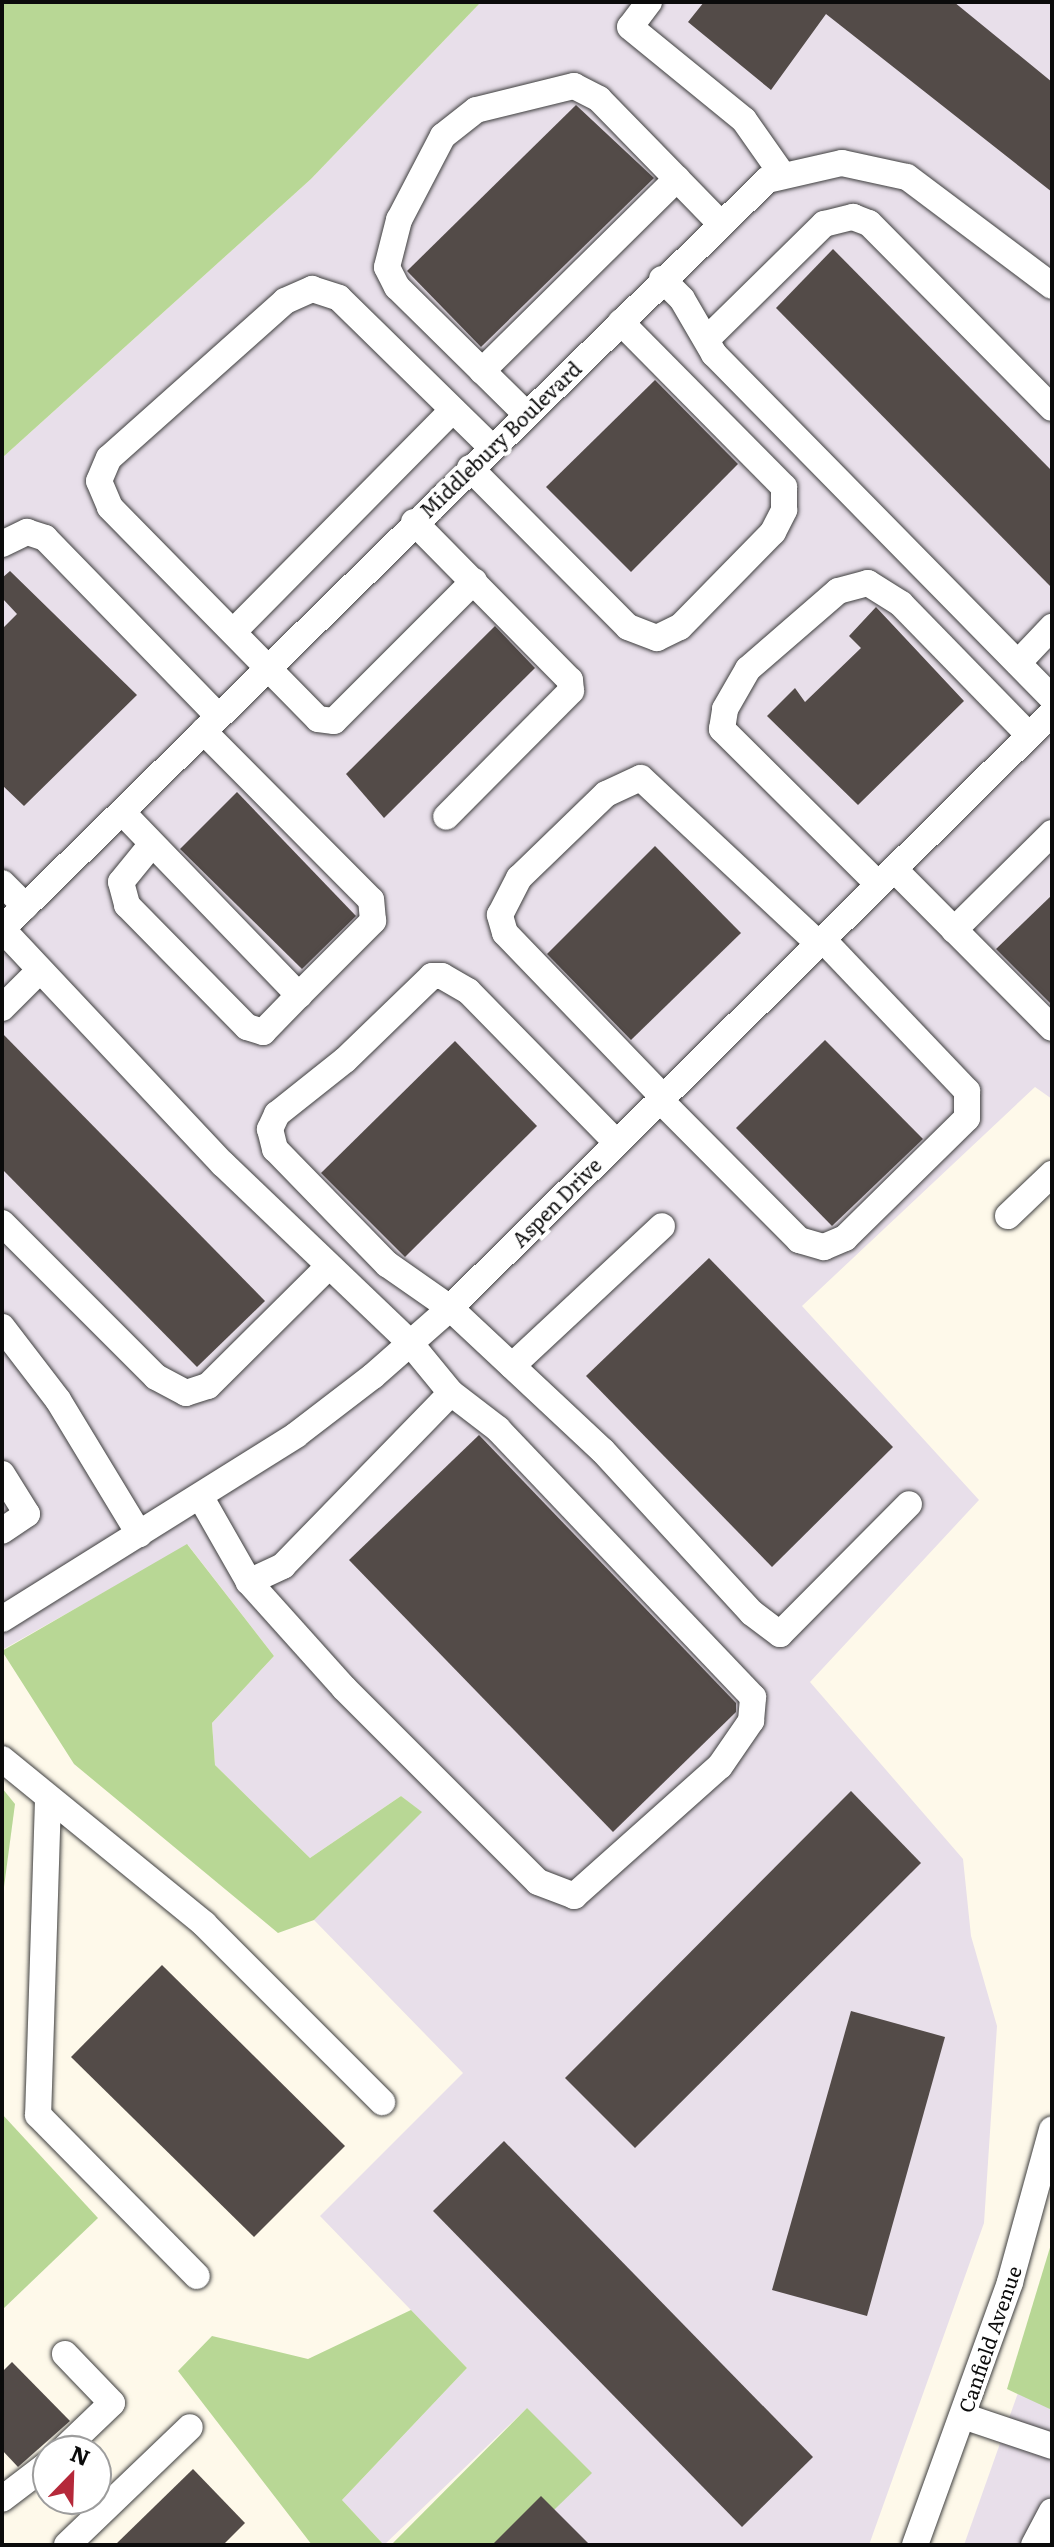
<!DOCTYPE html>
<style>
body{margin:0}
#map{position:relative;width:1054px;height:2547px;overflow:hidden;background:#fef9ea;font-family:Literata,serif}
div>[style]{position:absolute}
.industrial>*{inset:0;background:#e8dfea}
.forest>*{inset:0;background:#b8d795}
.building>*{inset:0;background:#534b48}
.roads{filter:drop-shadow(0 0 2px #3e3e3e) drop-shadow(0 0 2px #3e3e3e)}
.minor>*{height:26px;margin:-13px;padding:0 13px;transform-origin:13px;border-radius:13px;background:#fff}
span{translate:-50% -50%;white-space:nowrap;text-align:center;line-height:1.15;-webkit-text-stroke:8px #fff;paint-order:stroke}
.street-label{font-size:20px;color:#0b0b0b}
.frame{position:absolute;inset:0;border:4px solid #0b0b0b;pointer-events:none}
.north{position:absolute;left:32px;top:2435px;width:80px;height:80px;box-sizing:border-box;background:#fff;border:2px solid #9d9d9d;border-radius:50%;rotate:23deg;font-size:22px;font-weight:700;line-height:32px;text-align:center;color:#0b0b0b}
.north::after{content:'';display:block;margin:auto;width:28px;height:36px;background:#b5293a;clip-path:polygon(50% 0,100% 100%,50% 72%,0 100%)}
</style>
<div id="map">
<div class="industrial">
<i style="clip-path:polygon(481px 2px,1052px 2px,1052px 1099px,1035px 1087px,802px 1306px,979px 1500px,810px 1682px,963px 1859px,971px 1936px,997px 2026px,984px 2223px,869px 2545px,518px 2545px,527px 2408px,384px 2545px,342px 2500px,467px 2368px,320px 2216px,463px 2073px,314px 1920px,421px 1812px,401px 1796px,310px 1858px,215px 1765px,212px 1723px,274px 1656px,188px 1545px,2px 1650px,2px 458px,311px 179px)"></i>
<i style="clip-path:polygon(1025px 2373px,1052px 2385px,1052px 2545px,964px 2545px)"></i>
</div>
<div class="forest">
<i style="clip-path:polygon(2px 2px,481px 2px,311px 179px,2px 458px)"></i>
<i style="clip-path:polygon(187px 1544px,274px 1656px,212px 1723px,215px 1765px,310px 1858px,401px 1796px,422px 1812px,314px 1920px,278px 1933px,74px 1764px,2px 1651px)"></i>
<i style="clip-path:polygon(2px 1788px,15px 1804px,2px 1902px)"></i>
<i style="clip-path:polygon(2px 2114px,98px 2218px,2px 2310px)"></i>
<i style="clip-path:polygon(1052px 2241px,1052px 2410px,1007px 2389px)"></i>
<i style="clip-path:polygon(411px 2310px,467px 2368px,342px 2500px,384px 2545px,312px 2545px,178px 2371px,212px 2336px,308px 2359px)"></i>
<i style="clip-path:polygon(527px 2408px,592px 2473px,518px 2545px,391px 2545px)"></i>
</div>
<div class="building">
<i style="clip-path:polygon(704px 2px,954px 2px,1052px 82px,1052px 192px,826px 14px,771px 90px,688px 22px)"></i>
<i style="clip-path:polygon(576px 105px,654px 178px,481px 347px,407px 271px)"></i>
<i style="clip-path:polygon(833px 249px,1052px 471px,1052px 588px,776px 308px)"></i>
<i style="clip-path:polygon(655px 380px,738px 464px,631px 572px,546px 487px)"></i>
<i style="clip-path:polygon(10px 571px,137px 695px,24px 806px,2px 785px,2px 629px,17px 614px,2px 598px,2px 578px)"></i>
<i style="clip-path:polygon(876px 607px,964px 701px,858px 805px,767px 716px,795px 688px,805px 702px,861px 648px,849px 636px)"></i>
<i style="clip-path:polygon(495px 626px,535px 668px,384px 818px,346px 774px)"></i>
<i style="clip-path:polygon(237px 792px,356px 916px,302px 969px,180px 849px)"></i>
<i style="clip-path:polygon(655px 846px,741px 933px,631px 1040px,547px 954px)"></i>
<i style="clip-path:polygon(1052px 895px,1052px 1005px,996px 949px)"></i>
<i style="clip-path:polygon(2px 1033px,265px 1301px,197px 1367px,2px 1169px)"></i>
<i style="clip-path:polygon(825px 1040px,923px 1139px,832px 1226px,736px 1128px)"></i>
<i style="clip-path:polygon(455px 1041px,537px 1126px,405px 1257px,321px 1173px)"></i>
<i style="clip-path:polygon(709px 1258px,893px 1447px,772px 1567px,586px 1376px)"></i>
<i style="clip-path:polygon(479px 1435px,736px 1703px,736px 1712px,613px 1832px,349px 1560px)"></i>
<i style="clip-path:polygon(851px 1791px,921px 1863px,635px 2148px,565px 2078px)"></i>
<i style="clip-path:polygon(162px 1965px,345px 2146px,254px 2237px,71px 2057px)"></i>
<i style="clip-path:polygon(851px 2011px,945px 2037px,867px 2316px,772px 2290px)"></i>
<i style="clip-path:polygon(504px 2141px,813px 2457px,742px 2527px,433px 2211px)"></i>
<i style="clip-path:polygon(12px 2362px,70px 2421px,18px 2467px,2px 2450px,2px 2372px)"></i>
<i style="clip-path:polygon(193px 2469px,245px 2523px,223px 2545px,115px 2545px)"></i>
<i style="clip-path:polygon(541px 2496px,590px 2545px,492px 2545px)"></i>
</div>
<div class="roads">
<div class="minor">
<i style="left:649px;top:2px;width:31px;rotate:127deg"></i>
<i style="left:630px;top:27px;width:147px;rotate:39.2deg"></i>
<i style="left:744px;top:120px;width:66px;rotate:54.9deg"></i>
<i style="left:662px;top:279px;width:28px;rotate:45deg"></i>
<i style="left:682px;top:299px;width:64px;rotate:59.8deg"></i>
<i style="left:714px;top:354px;width:482px;rotate:45.5deg"></i>
<i style="left:708px;top:338px;width:163px;rotate:-44.5deg"></i>
<i style="left:824px;top:224px;width:30px;rotate:-14deg"></i>
<i style="left:853px;top:217px;width:17px;rotate:21deg"></i>
<i style="left:869px;top:223px;width:260px;rotate:45.3deg"></i>
<i style="left:482px;top:371px;width:274px;rotate:-44.6deg"></i>
<i style="left:526px;top:414px;width:181px;rotate:-135.4deg"></i>
<i style="left:397px;top:287px;width:22px;rotate:-117deg"></i>
<i style="left:387px;top:267px;width:49px;rotate:-75.7deg"></i>
<i style="left:399px;top:220px;width:95px;rotate:-62.4deg"></i>
<i style="left:443px;top:136px;width:42px;rotate:-38.2deg"></i>
<i style="left:476px;top:110px;width:101px;rotate:-13.8deg"></i>
<i style="left:574px;top:86px;width:28px;rotate:27deg"></i>
<i style="left:599px;top:99px;width:172px;rotate:45.7deg"></i>
<i style="left:470px;top:468px;width:224px;rotate:45.2deg"></i>
<i style="left:628px;top:627px;width:31px;rotate:21deg"></i>
<i style="left:657px;top:638px;width:25px;rotate:-26deg"></i>
<i style="left:680px;top:627px;width:133px;rotate:-45.6deg"></i>
<i style="left:773px;top:532px;width:25px;rotate:-63deg"></i>
<i style="left:784px;top:510px;width:23px;rotate:-90deg"></i>
<i style="left:784px;top:487px;width:232px;rotate:-134.7deg"></i>
<i style="left:414px;top:522px;width:222px;rotate:45.4deg"></i>
<i style="left:570px;top:680px;width:11px;rotate:85deg"></i>
<i style="left:571px;top:691px;width:177px;rotate:134.8deg"></i>
<i style="left:2px;top:544px;width:28px;rotate:-26deg"></i>
<i style="left:27px;top:532px;width:19px;rotate:18deg"></i>
<i style="left:45px;top:538px;width:248px;rotate:45.8deg"></i>
<i style="left:474px;top:581px;width:198px;rotate:135deg"></i>
<i style="left:334px;top:721px;width:16px;rotate:-173deg"></i>
<i style="left:318px;top:719px;width:297px;rotate:-134.5deg"></i>
<i style="left:110px;top:507px;width:28px;rotate:-113deg"></i>
<i style="left:99px;top:481px;width:25px;rotate:-67deg"></i>
<i style="left:109px;top:458px;width:236px;rotate:-41.7deg"></i>
<i style="left:285px;top:301px;width:30px;rotate:-24deg"></i>
<i style="left:312px;top:289px;width:28px;rotate:18deg"></i>
<i style="left:339px;top:298px;width:213px;rotate:44.4deg"></i>
<i style="left:234px;top:631px;width:311px;rotate:-45.3deg"></i>
<i style="left:1018px;top:663px;width:50px;rotate:-46.6deg"></i>
<i style="left:122px;top:812px;width:255px;rotate:46deg"></i>
<i style="left:299px;top:995px;width:105px;rotate:-45deg"></i>
<i style="left:373px;top:921px;width:21px;rotate:-95deg"></i>
<i style="left:371px;top:900px;width:238px;rotate:-134.8deg"></i>
<i style="left:152px;top:844px;width:49px;rotate:129.2deg"></i>
<i style="left:121px;top:882px;width:24px;rotate:75deg"></i>
<i style="left:127px;top:905px;width:171px;rotate:45.5deg"></i>
<i style="left:247px;top:1027px;width:17px;rotate:17deg"></i>
<i style="left:263px;top:1032px;width:52px;rotate:-45.8deg"></i>
<i style="left:894px;top:869px;width:224px;rotate:45.2deg"></i>
<i style="left:2px;top:883px;width:33px;rotate:45deg"></i>
<i style="left:878px;top:884px;width:220px;rotate:-135.2deg"></i>
<i style="left:722px;top:729px;width:20px;rotate:-81deg"></i>
<i style="left:725px;top:709px;width:46px;rotate:-60.1deg"></i>
<i style="left:748px;top:669px;width:119px;rotate:-40.9deg"></i>
<i style="left:838px;top:591px;width:31px;rotate:-15deg"></i>
<i style="left:868px;top:583px;width:39px;rotate:32deg"></i>
<i style="left:901px;top:604px;width:183px;rotate:45.7deg"></i>
<i style="left:2px;top:929px;width:1071px;rotate:-44.39deg"></i>
<i style="left:767px;top:180px;width:77px;rotate:-12.8deg"></i>
<i style="left:842px;top:163px;width:66px;rotate:12.2deg"></i>
<i style="left:907px;top:177px;width:181px;rotate:36.9deg"></i>
<i style="left:2px;top:929px;width:323px;rotate:46.8deg"></i>
<i style="left:223px;top:1164px;width:259px;rotate:43.7deg"></i>
<i style="left:410px;top:1343px;width:65px;rotate:50.6deg"></i>
<i style="left:451px;top:1393px;width:241px;rotate:134.2deg"></i>
<i style="left:283px;top:1566px;width:38px;rotate:155deg"></i>
<i style="left:954px;top:930px;width:138px;rotate:-44.7deg"></i>
<i style="left:2px;top:1008px;width:52px;rotate:-45deg"></i>
<i style="left:662px;top:1096px;width:226px;rotate:-133.9deg"></i>
<i style="left:505px;top:933px;width:19px;rotate:-106deg"></i>
<i style="left:500px;top:915px;width:42px;rotate:-62.8deg"></i>
<i style="left:519px;top:878px;width:121px;rotate:-44deg"></i>
<i style="left:606px;top:794px;width:38px;rotate:-25deg"></i>
<i style="left:641px;top:778px;width:242px;rotate:43deg"></i>
<i style="left:659px;top:1099px;width:199px;rotate:45.2deg"></i>
<i style="left:799px;top:1240px;width:26px;rotate:16deg"></i>
<i style="left:824px;top:1247px;width:23px;rotate:-23deg"></i>
<i style="left:845px;top:1238px;width:171px;rotate:-44.5deg"></i>
<i style="left:967px;top:1118px;width:27px;rotate:-90deg"></i>
<i style="left:967px;top:1091px;width:210px;rotate:-133.6deg"></i>
<i style="left:616px;top:1142px;width:211px;rotate:-134.4deg"></i>
<i style="left:468px;top:991px;width:30px;rotate:-150deg"></i>
<i style="left:442px;top:976px;width:10px;rotate:180deg"></i>
<i style="left:432px;top:976px;width:121px;rotate:136deg"></i>
<i style="left:345px;top:1060px;width:87px;rotate:141.5deg"></i>
<i style="left:277px;top:1114px;width:17px;rotate:115deg"></i>
<i style="left:270px;top:1129px;width:21px;rotate:76deg"></i>
<i style="left:275px;top:1149px;width:161px;rotate:45.8deg"></i>
<i style="left:387px;top:1264px;width:77px;rotate:34.9deg"></i>
<i style="left:450px;top:1308px;width:209px;rotate:43.1deg"></i>
<i style="left:603px;top:1451px;width:220px;rotate:47.4deg"></i>
<i style="left:752px;top:1613px;width:35px;rotate:37deg"></i>
<i style="left:780px;top:1634px;width:183px;rotate:-45.2deg"></i>
<i style="left:1008px;top:1216px;width:61px;rotate:-43.7deg"></i>
<i style="left:2px;top:1223px;width:218px;rotate:45deg"></i>
<i style="left:156px;top:1377px;width:34px;rotate:28deg"></i>
<i style="left:186px;top:1393px;width:23px;rotate:-18deg"></i>
<i style="left:208px;top:1386px;width:170px;rotate:-44.8deg"></i>
<i style="left:2px;top:1327px;width:92px;rotate:52.5deg"></i>
<i style="left:58px;top:1400px;width:157px;rotate:58.8deg"></i>
<i style="left:512px;top:1366px;width:205px;rotate:-43deg"></i>
<i style="left:2px;top:1474px;width:47px;rotate:58deg"></i>
<i style="left:27px;top:1514px;width:30px;rotate:146deg"></i>
<i style="left:200px;top:1496px;width:99px;rotate:60.3deg"></i>
<i style="left:249px;top:1582px;width:142px;rotate:48.1deg"></i>
<i style="left:344px;top:1688px;width:274px;rotate:45deg"></i>
<i style="left:538px;top:1882px;width:39px;rotate:21deg"></i>
<i style="left:574px;top:1896px;width:195px;rotate:-41.7deg"></i>
<i style="left:720px;top:1766px;width:55px;rotate:-55.4deg"></i>
<i style="left:751px;top:1721px;width:24px;rotate:-85deg"></i>
<i style="left:753px;top:1697px;width:370px;rotate:-133.6deg"></i>
<i style="left:498px;top:1429px;width:59px;rotate:-142.5deg"></i>
<i style="left:2px;top:1619px;width:347px;rotate:-32deg"></i>
<i style="left:296px;top:1435px;width:97px;rotate:-37.5deg"></i>
<i style="left:373px;top:1376px;width:103px;rotate:-41.4deg"></i>
<i style="left:450px;top:1308px;width:846px;rotate:-44.66deg"></i>
<i style="left:2px;top:1759px;width:261px;rotate:39.2deg"></i>
<i style="left:204px;top:1924px;width:252px;rotate:45deg"></i>
<i style="left:48px;top:1800px;width:315px;rotate:91.8deg"></i>
<i style="left:38px;top:2115px;width:226px;rotate:45.4deg"></i>
<i style="left:963px;top:2416px;width:94px;rotate:18.6deg"></i>
<i style="left:62px;top:2451px;width:69px;rotate:-43.8deg"></i>
<i style="left:112px;top:2403px;width:68px;rotate:-133.8deg"></i>
<i style="left:2px;top:2499px;width:58px;rotate:-37.3deg"></i>
<i style="left:67px;top:2545px;width:170px;rotate:-43.8deg"></i>
<i style="left:915px;top:2545px;width:280px;rotate:-70.1deg"></i>
<i style="left:1010px;top:2282px;width:158px;rotate:-74.6deg"></i>
<i style="left:1034px;top:2545px;width:38px;rotate:-62deg"></i>
</div>
</div>
<div class="street-label">
<span style="left:500px;top:439px;rotate:-44deg">Middlebury Boulevard</span>
<span style="left:556px;top:1202px;rotate:-45deg">Aspen Drive</span>
<span style="left:989px;top:2339px;rotate:-71deg">Canfield Avenue</span>
</div>
<div class="frame"></div>
<div class="north">N</div>
</div>
